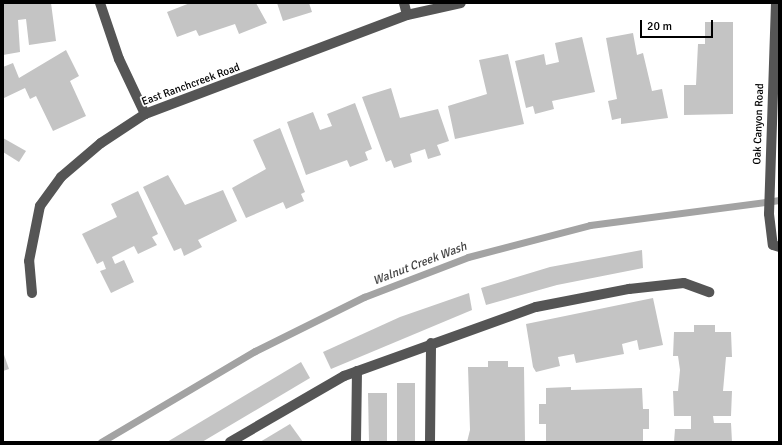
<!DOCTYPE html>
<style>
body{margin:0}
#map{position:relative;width:782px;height:445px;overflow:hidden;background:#fff;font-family:Signika,sans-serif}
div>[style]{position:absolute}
.stream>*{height:7px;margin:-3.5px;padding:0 3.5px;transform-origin:3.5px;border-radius:3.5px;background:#a3a3a3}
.building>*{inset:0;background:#c4c4c4}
.minor>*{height:10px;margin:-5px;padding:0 5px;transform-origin:5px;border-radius:5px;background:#555}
span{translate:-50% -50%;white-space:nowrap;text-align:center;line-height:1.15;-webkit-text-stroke:3.5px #fff;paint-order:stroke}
.street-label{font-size:11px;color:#000}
.water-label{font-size:12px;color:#444;font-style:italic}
.frame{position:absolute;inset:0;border:4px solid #000;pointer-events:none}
.scale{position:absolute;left:640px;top:20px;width:73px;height:18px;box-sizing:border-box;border:2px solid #000;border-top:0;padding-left:5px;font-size:12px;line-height:14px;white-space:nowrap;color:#000;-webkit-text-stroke:3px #fff;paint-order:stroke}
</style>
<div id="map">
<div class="stream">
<i style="left:101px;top:442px;width:179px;rotate:-30.6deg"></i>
<i style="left:255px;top:351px;width:122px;rotate:-26.4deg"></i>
<i style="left:364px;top:297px;width:111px;rotate:-21deg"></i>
<i style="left:468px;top:257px;width:126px;rotate:-14.7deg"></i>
<i style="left:590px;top:225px;width:191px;rotate:-7.5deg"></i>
</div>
<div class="building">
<i style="clip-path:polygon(3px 3px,51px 3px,56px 41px,29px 45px,26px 19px,18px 20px,20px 52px,3px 55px)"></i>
<i style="clip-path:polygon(190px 3px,256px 3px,267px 23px,239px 34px,235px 24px,199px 36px,196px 30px,177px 37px,167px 12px)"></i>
<i style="clip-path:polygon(277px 3px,309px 3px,312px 12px,283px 21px)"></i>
<i style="clip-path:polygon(705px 22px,733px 22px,733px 114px,684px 115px,684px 85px,696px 85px,698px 44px,705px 44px)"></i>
<i style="clip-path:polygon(633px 33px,637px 55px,643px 53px,652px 91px,662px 89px,668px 118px,621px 124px,621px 118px,612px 120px,608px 101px,617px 99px,606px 38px)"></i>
<i style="clip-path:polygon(582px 37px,595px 92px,552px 101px,554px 109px,535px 114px,533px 106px,526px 108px,515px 61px,544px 54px,546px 65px,559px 62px,555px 43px)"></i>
<i style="clip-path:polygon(66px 50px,79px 76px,70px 81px,86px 116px,53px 131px,36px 96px,30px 99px,25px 88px,4px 98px,3px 67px,13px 63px,19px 78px)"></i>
<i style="clip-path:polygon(508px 54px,524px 124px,455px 139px,448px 106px,487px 94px,479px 60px)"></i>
<i style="clip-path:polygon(391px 88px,400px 118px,438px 109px,449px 141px,437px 145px,441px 155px,428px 159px,425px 149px,410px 154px,412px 162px,394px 168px,391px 160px,386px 162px,362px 97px)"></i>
<i style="clip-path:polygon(355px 103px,372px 149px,365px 152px,368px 160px,350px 167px,347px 160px,306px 175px,287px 122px,313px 112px,320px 130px,332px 126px,327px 114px)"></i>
<i style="clip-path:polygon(280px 128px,305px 192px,301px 194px,304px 201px,286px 209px,283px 202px,246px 218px,232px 188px,266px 169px,253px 140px)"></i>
<i style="clip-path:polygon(3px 138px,26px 151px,19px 162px,3px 152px)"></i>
<i style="clip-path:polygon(168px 175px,185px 205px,223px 190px,237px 221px,198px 240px,202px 247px,184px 256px,181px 248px,174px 251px,143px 187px)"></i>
<i style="clip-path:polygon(138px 191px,158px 234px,152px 237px,157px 245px,138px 254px,134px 246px,112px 257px,115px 264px,124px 260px,134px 282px,111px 293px,100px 271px,106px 269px,103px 261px,97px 264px,82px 234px,117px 217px,111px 204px)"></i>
<i style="clip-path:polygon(642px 250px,643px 268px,557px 285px,486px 305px,481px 288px,550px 267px)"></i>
<i style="clip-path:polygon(469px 293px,472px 310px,331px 369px,323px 352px,400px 317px)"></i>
<i style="clip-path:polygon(653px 298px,663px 345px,639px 350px,637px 340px,622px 344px,624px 354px,576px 363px,574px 354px,558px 357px,560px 366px,536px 372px,533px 367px,526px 324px)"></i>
<i style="clip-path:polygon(694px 325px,715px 325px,715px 332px,731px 332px,732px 357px,726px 357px,723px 391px,732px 391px,731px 416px,713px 416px,714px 423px,731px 423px,732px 442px,674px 442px,675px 429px,691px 429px,691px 416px,674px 416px,673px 391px,678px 391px,680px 370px,678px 356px,673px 356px,674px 332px,694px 332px)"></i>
<i style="clip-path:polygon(3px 352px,9px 369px,3px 371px)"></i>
<i style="clip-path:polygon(488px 361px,508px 361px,508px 367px,524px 367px,525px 442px,467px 442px,470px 430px,468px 367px,488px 367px)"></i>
<i style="clip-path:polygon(301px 362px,310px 378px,202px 442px,167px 442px)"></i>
<i style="clip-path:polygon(397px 383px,415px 383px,415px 442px,397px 442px)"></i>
<i style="clip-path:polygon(571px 387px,571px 390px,642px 388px,643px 409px,649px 409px,649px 429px,643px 429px,643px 442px,546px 442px,546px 424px,539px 424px,539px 404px,546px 404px,546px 388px)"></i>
<i style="clip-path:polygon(368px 393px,387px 393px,387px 442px,369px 442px)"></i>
<i style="clip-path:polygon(290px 424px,303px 442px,260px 442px)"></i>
</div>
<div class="minor">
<i style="left:100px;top:3px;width:59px;rotate:71.3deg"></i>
<i style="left:119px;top:59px;width:61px;rotate:64.7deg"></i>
<i style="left:404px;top:3px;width:12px;rotate:76deg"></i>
<i style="left:776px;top:3px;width:211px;rotate:91.9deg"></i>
<i style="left:769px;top:214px;width:31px;rotate:83deg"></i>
<i style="left:773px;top:245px;width:6px;rotate:18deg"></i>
<i style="left:32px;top:293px;width:32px;rotate:-95deg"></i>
<i style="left:29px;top:261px;width:56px;rotate:-78.7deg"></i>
<i style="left:40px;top:206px;width:36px;rotate:-54deg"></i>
<i style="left:61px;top:177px;width:52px;rotate:-40.4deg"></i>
<i style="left:101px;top:143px;width:53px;rotate:-33.4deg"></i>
<i style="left:145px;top:114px;width:280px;rotate:-20.7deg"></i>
<i style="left:407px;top:15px;width:55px;rotate:-12.5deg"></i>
<i style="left:230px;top:442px;width:132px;rotate:-30.1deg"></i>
<i style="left:344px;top:376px;width:204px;rotate:-19.8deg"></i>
<i style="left:536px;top:307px;width:95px;rotate:-11deg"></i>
<i style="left:629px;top:289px;width:55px;rotate:-6.2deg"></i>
<i style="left:684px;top:283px;width:27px;rotate:20deg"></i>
<i style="left:356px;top:442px;width:71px;rotate:-89.2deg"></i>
<i style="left:430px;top:442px;width:99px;rotate:-89.4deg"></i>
</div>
<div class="street-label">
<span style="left:191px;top:85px;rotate:-20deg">East Ranchcreek Road</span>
<span style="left:759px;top:124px;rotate:-88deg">Oak Canyon Road</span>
</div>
<div class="water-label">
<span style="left:420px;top:264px;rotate:-21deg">Walnut Creek Wash</span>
</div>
<div class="frame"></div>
<div class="scale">20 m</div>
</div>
